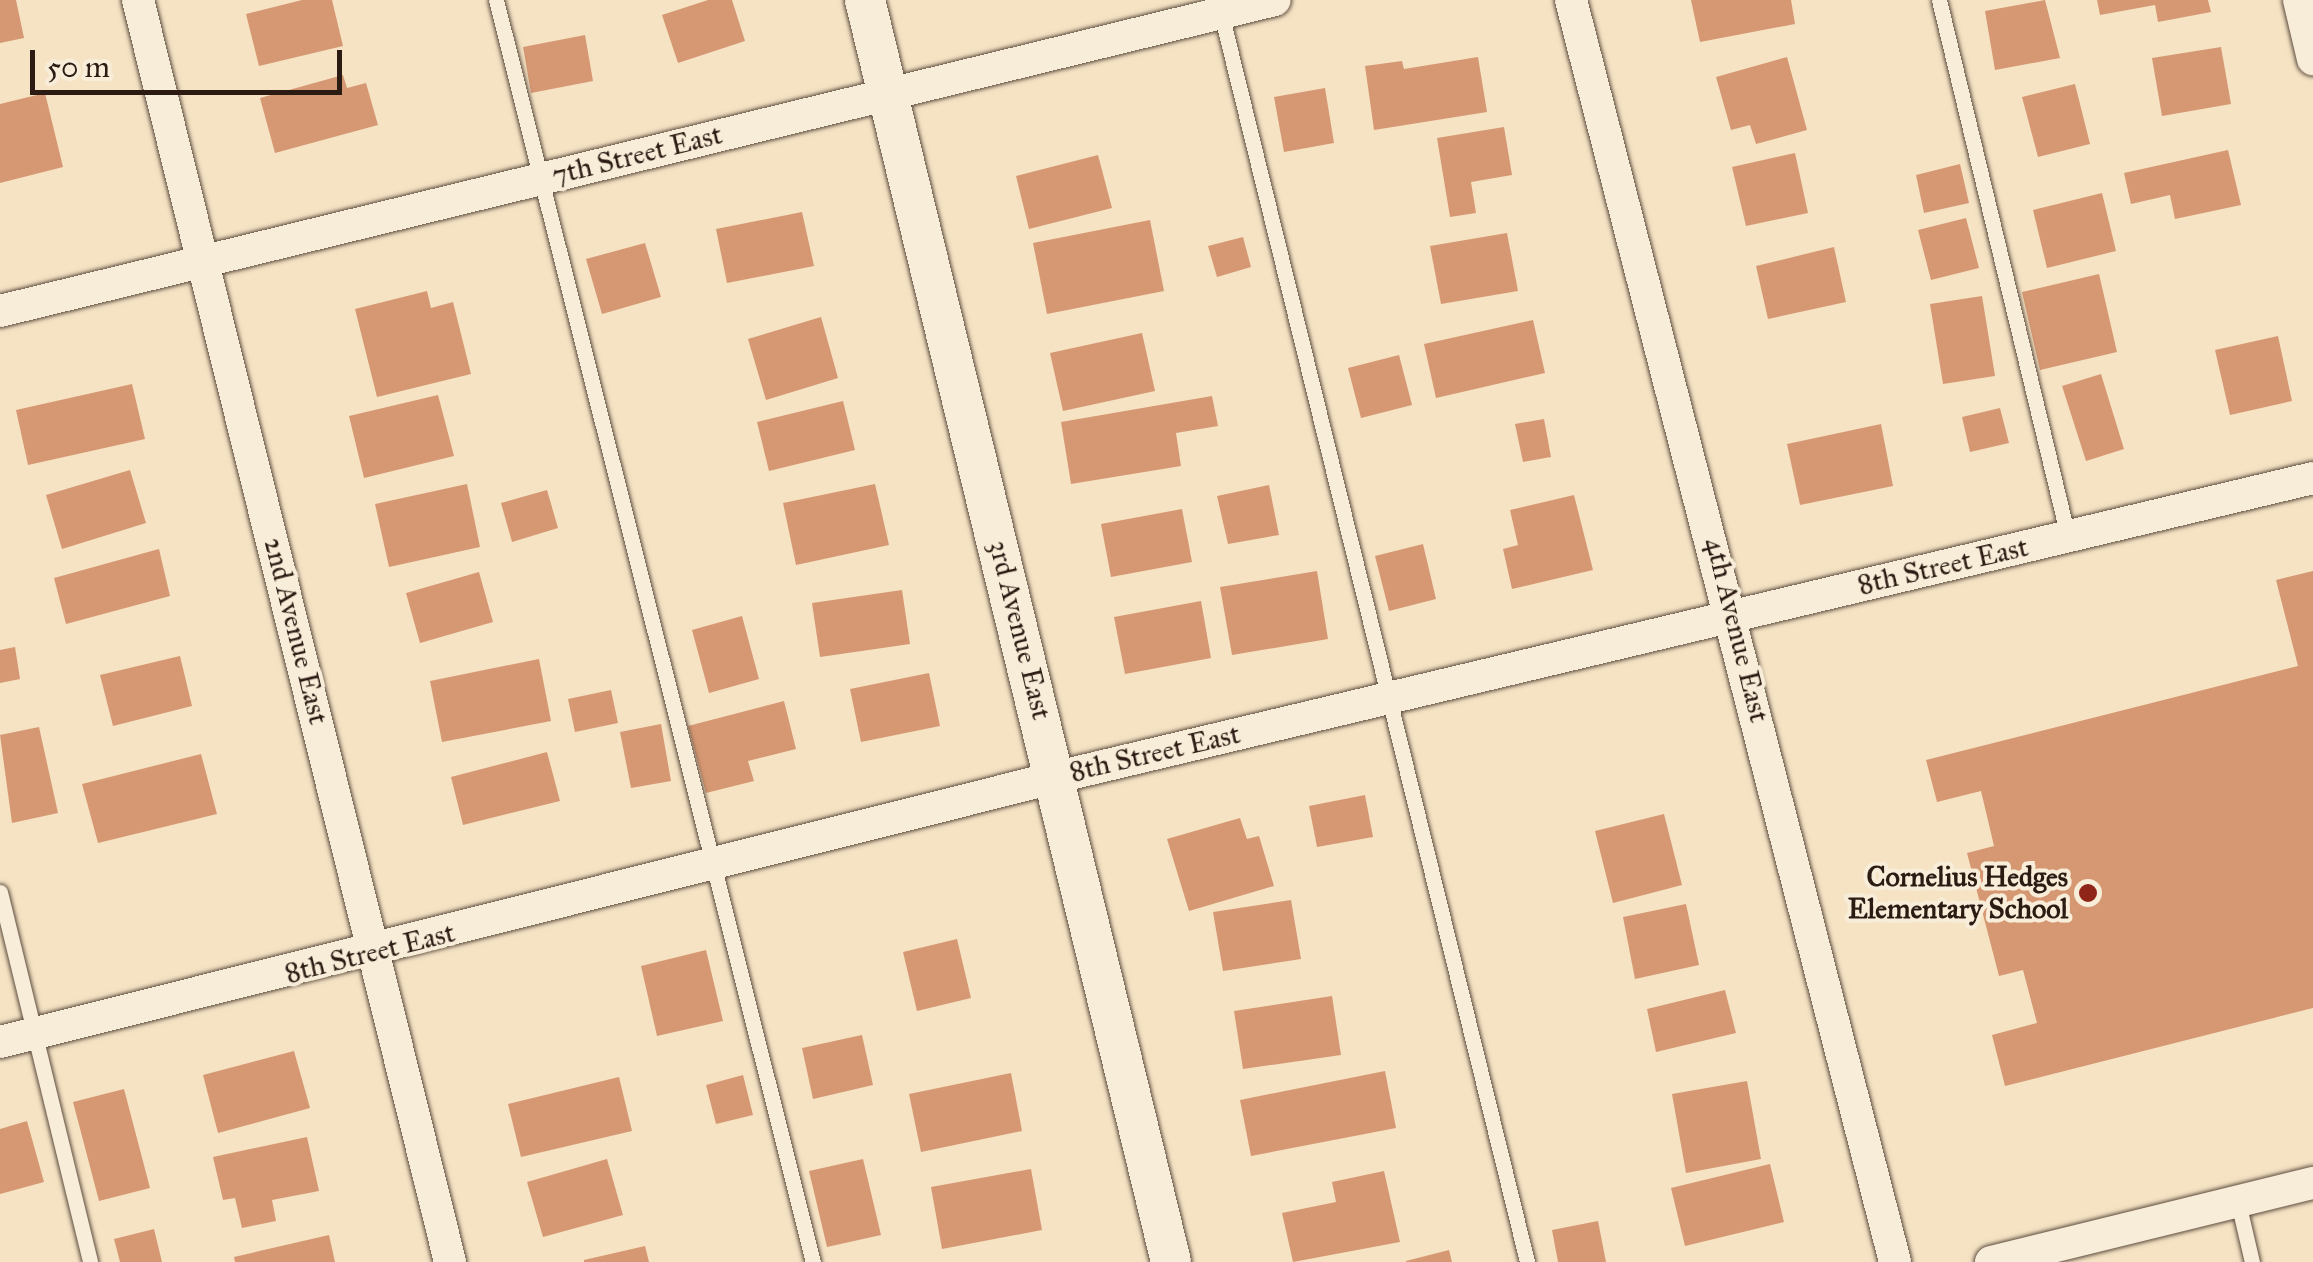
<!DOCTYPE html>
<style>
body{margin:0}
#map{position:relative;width:2313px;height:1262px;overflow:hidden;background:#f5e3c4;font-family:"IM FELL Great Primer",serif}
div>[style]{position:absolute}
.building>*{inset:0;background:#d69873}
.roads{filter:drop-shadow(0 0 2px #5e4d3f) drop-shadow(0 0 2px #5e4d3f)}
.service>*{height:15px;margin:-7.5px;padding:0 7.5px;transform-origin:7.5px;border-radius:7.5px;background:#f8edd9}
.minor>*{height:32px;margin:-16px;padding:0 16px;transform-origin:16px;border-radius:16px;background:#f8edd9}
.tertiary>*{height:40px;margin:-20px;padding:0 20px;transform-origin:20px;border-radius:20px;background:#f8edd9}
.dots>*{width:28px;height:28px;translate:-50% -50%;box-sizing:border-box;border:5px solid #f8edd9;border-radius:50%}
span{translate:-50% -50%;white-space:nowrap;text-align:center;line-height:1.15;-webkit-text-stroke:8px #f8edd9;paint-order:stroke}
.street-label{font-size:28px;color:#2c1b13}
.poi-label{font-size:28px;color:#2c1b13;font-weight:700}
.right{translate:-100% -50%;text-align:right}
.scale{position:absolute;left:30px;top:50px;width:312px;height:45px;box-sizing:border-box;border:5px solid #2c1b13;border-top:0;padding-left:12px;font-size:30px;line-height:35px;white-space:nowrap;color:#2c1b13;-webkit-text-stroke:8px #f8edd9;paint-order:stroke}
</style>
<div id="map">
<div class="building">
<i style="clip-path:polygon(0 0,16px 0,24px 38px,0 43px)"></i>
<i style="clip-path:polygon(302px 0,332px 0,343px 46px,259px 66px,246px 14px)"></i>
<i style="clip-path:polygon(708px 0,732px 0,745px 41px,678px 63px,662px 15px)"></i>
<i style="clip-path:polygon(1691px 0,1791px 0,1795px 24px,1700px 42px)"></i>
<i style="clip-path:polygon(2045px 0,2060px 58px,1995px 70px,1985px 11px)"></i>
<i style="clip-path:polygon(2097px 0,2208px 0,2211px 12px,2158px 22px,2155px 5px,2100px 15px)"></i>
<i style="clip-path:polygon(585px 35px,593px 81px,531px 93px,523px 47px)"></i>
<i style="clip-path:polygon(2221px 47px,2231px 104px,2162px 116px,2152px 58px)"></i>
<i style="clip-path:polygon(1478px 57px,1487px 112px,1374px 130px,1365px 66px,1402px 61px,1404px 69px)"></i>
<i style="clip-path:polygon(1787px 57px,1807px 130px,1756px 144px,1750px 125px,1731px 130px,1716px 77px)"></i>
<i style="clip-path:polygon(343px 75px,347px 88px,366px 83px,378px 125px,275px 153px,260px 98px)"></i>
<i style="clip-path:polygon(2075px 84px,2090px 144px,2038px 157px,2022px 97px)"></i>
<i style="clip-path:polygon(1325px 88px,1334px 143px,1284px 152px,1274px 97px)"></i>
<i style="clip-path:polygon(45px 93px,63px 167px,0 183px,0 104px)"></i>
<i style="clip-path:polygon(1504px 127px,1512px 175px,1471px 182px,1476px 213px,1450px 217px,1437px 138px)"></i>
<i style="clip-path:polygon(2228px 150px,2241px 205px,2175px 219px,2170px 195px,2131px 204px,2124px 173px)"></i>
<i style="clip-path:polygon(1795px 153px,1808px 213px,1746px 226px,1732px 167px)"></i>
<i style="clip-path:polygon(1098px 155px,1112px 208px,1029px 229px,1016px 176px)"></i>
<i style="clip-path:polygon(1960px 164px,1969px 203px,1924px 213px,1916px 175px)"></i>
<i style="clip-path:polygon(2102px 193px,2116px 251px,2047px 268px,2033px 210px)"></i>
<i style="clip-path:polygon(802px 212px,814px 266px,727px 283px,716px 229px)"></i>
<i style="clip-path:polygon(1966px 218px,1979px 268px,1931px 280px,1918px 230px)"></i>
<i style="clip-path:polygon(1150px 220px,1164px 291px,1047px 314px,1033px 243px)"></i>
<i style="clip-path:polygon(1507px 233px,1518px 291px,1441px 304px,1430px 246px)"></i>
<i style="clip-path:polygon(1243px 237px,1251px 267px,1217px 277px,1208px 246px)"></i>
<i style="clip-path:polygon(645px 243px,661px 297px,602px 314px,586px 259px)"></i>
<i style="clip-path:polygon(1834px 247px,1846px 302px,1768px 319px,1756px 266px)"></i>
<i style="clip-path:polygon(2099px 274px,2117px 352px,2040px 370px,2022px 292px)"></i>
<i style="clip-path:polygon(427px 291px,431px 308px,453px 302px,471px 374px,377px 397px,355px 309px)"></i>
<i style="clip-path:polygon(1982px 296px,1995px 376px,1943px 384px,1930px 304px)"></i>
<i style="clip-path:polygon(821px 317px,838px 378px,766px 400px,748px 339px)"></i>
<i style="clip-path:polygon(1533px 320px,1545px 373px,1436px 398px,1424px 344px)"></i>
<i style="clip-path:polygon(1142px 333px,1155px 391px,1063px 411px,1050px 353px)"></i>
<i style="clip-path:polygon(2278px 336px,2292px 401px,2230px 415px,2215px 350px)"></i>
<i style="clip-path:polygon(1399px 355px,1412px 405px,1361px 418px,1348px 368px)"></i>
<i style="clip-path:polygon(2101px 374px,2124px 449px,2086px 461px,2062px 386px)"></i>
<i style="clip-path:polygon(132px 384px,145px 439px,28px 465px,16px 410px)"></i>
<i style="clip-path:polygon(438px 395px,454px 456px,364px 478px,349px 416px)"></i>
<i style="clip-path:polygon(1212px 396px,1218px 426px,1176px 433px,1181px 466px,1071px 484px,1061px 422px)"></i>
<i style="clip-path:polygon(843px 401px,855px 450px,769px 471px,757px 422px)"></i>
<i style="clip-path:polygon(2000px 408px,2009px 443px,1970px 452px,1962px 417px)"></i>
<i style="clip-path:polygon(1544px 419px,1551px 457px,1523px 462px,1515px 424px)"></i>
<i style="clip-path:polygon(1881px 424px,1893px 486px,1800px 505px,1787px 444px)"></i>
<i style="clip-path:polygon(130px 470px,146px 523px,62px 549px,46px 495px)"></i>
<i style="clip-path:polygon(467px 484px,480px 547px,389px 567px,375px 504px)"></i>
<i style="clip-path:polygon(875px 484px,889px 545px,796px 565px,783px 503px)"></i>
<i style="clip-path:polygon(1269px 485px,1279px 535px,1228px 544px,1217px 496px)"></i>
<i style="clip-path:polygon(547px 490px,558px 528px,512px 542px,501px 503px)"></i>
<i style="clip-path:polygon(1574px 495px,1593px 570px,1512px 589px,1503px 549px,1518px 545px,1510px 510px)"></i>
<i style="clip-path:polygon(1182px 509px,1192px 562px,1111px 577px,1101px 524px)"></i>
<i style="clip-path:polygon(1423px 544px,1436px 599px,1389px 611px,1375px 556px)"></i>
<i style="clip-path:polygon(159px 549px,170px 596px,66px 624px,54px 578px)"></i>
<i style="clip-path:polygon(1317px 571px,1328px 639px,1232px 655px,1220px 587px)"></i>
<i style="clip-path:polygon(2313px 571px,2313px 1008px,2005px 1086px,1992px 1035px,2037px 1023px,2023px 970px,1999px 976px,1967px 853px,1994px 846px,1981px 791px,1937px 802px,1926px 760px,2298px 666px,2276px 580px)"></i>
<i style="clip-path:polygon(479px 572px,493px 622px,420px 643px,406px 593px)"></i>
<i style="clip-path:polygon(902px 590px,910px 644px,820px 657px,812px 603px)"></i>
<i style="clip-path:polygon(1201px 601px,1211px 658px,1125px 674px,1114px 617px)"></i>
<i style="clip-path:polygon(742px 616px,759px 679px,709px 693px,692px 630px)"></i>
<i style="clip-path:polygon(15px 647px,20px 679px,0 683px,0 650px)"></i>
<i style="clip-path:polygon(180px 656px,192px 706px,113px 726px,100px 675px)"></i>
<i style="clip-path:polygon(539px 659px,551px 721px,442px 742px,430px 681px)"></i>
<i style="clip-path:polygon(929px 673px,940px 726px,861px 742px,850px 689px)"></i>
<i style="clip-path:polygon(611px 690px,618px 723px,575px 732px,568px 699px)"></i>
<i style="clip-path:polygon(784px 701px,796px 749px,748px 761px,754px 781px,706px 793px,688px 726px)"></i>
<i style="clip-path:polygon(661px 724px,671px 781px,631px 788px,620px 732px)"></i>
<i style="clip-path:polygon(39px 727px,58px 813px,12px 823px,0 735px)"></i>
<i style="clip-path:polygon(547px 752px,560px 801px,463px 825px,451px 777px)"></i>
<i style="clip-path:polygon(201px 754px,217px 814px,98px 843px,82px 784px)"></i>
<i style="clip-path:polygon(1365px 795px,1373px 837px,1317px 847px,1309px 806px)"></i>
<i style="clip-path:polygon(1664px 814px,1682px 885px,1613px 903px,1595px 831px)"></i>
<i style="clip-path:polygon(1240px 818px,1247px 839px,1259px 836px,1274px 886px,1189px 911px,1167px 839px)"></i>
<i style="clip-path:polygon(1291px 900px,1301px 959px,1223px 971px,1213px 912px)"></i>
<i style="clip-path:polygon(1686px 904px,1699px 965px,1635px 979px,1623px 917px)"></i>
<i style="clip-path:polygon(957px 939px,971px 998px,917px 1011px,903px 952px)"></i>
<i style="clip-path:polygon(706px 950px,723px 1021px,657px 1036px,641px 966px)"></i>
<i style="clip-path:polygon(1725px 990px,1736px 1033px,1656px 1052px,1647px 1009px)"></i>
<i style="clip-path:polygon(1332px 996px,1341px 1055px,1243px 1069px,1234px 1011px)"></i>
<i style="clip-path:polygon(862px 1035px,873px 1085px,813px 1099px,802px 1048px)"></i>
<i style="clip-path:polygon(294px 1051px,310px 1108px,218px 1133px,203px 1075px)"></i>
<i style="clip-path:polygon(1385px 1071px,1396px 1128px,1251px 1156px,1240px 1100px)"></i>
<i style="clip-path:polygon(1011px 1073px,1022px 1131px,921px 1152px,909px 1094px)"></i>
<i style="clip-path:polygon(743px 1075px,753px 1115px,716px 1124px,706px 1085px)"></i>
<i style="clip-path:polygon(619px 1077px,632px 1131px,521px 1157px,508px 1104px)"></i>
<i style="clip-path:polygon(1747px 1081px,1761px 1159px,1686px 1173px,1672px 1094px)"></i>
<i style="clip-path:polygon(124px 1089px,150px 1188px,99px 1201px,73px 1102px)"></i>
<i style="clip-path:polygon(27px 1121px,44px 1182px,0 1194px,0 1129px)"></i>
<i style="clip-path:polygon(307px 1137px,319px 1191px,272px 1200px,276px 1221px,242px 1228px,235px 1198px,223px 1200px,213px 1157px)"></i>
<i style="clip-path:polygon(607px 1159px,623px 1215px,543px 1237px,527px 1182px)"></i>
<i style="clip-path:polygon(863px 1159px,881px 1235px,827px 1247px,809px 1171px)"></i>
<i style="clip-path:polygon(1770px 1164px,1784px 1222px,1685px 1246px,1671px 1188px)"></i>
<i style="clip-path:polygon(1031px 1169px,1042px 1230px,942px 1249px,931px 1187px)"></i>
<i style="clip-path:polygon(1384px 1171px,1400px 1242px,1293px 1262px,1282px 1213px,1336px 1202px,1332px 1182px)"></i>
<i style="clip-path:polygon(1598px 1221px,1606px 1262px,1558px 1262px,1552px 1230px)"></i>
<i style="clip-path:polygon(154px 1229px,162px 1262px,120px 1262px,114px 1239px)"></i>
<i style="clip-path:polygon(329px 1235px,335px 1262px,235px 1262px,234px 1257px)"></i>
<i style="clip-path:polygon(645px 1246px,649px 1262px,584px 1262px,584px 1260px)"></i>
<i style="clip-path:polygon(1449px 1250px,1452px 1262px,1406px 1262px,1406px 1261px)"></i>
</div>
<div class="roads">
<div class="service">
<i style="left:496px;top:0;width:1301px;rotate:75.9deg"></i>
<i style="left:1939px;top:0;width:552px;rotate:76.49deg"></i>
<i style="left:1221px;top:13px;width:1286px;rotate:76.23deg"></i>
<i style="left:0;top:892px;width:381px;rotate:76.3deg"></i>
<i style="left:2238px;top:1202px;width:62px;rotate:76.9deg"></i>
</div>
<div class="minor">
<i style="left:138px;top:0;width:1300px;rotate:76.11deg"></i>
<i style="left:1571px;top:0;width:1303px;rotate:75.6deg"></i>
<i style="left:2299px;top:0;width:61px;rotate:76.7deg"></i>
<i style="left:0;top:311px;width:1312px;rotate:-13.71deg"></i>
<i style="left:0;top:1042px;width:1090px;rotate:-14.07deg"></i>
<i style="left:1057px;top:777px;width:1291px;rotate:-13.39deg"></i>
<i style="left:1991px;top:1262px;width:332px;rotate:-13.8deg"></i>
</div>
<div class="tertiary">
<i style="left:865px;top:0;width:1299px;rotate:76.37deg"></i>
</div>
</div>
<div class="dots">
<i style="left:2088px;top:893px;background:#8f2418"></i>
</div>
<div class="street-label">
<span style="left:637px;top:155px;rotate:-14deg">7th Street East</span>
<span style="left:1943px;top:566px;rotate:-13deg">8th Street East</span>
<span style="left:1020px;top:630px;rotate:76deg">3rd Avenue East</span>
<span style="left:1737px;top:630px;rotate:76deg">4th Avenue East</span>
<span style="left:296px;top:631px;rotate:76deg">2nd Avenue East</span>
<span style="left:1155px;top:753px;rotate:-13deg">8th Street East</span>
<span style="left:370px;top:953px;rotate:-14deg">8th Street East</span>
</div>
<div class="poi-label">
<span class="right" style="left:2068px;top:893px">Cornelius Hedges<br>Elementary School</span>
</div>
<div class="scale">50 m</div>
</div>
